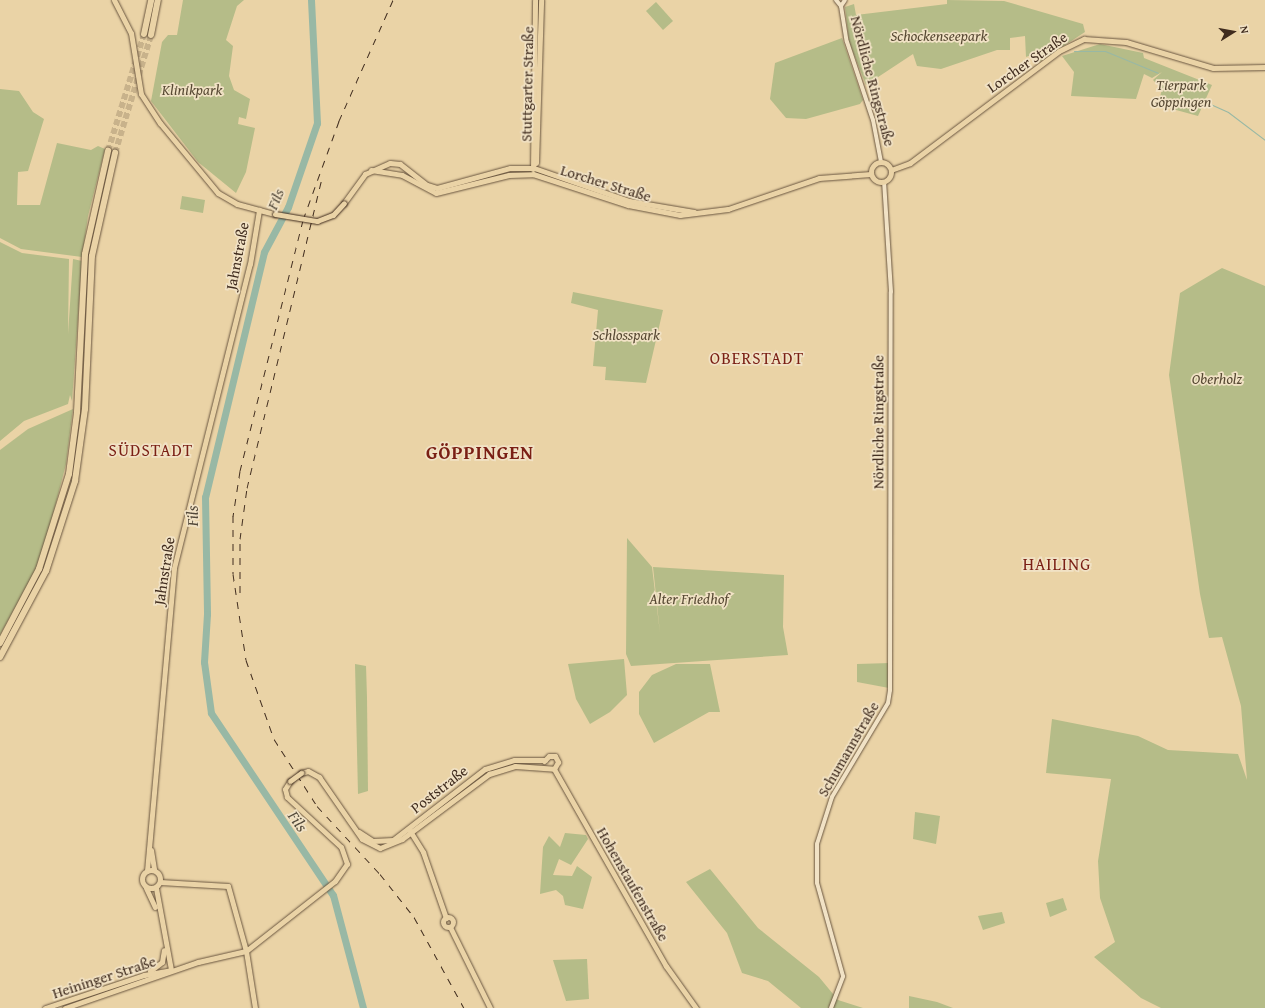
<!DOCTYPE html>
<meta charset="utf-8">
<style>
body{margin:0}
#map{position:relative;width:1265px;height:1008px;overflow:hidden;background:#ead3a6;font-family:"Gentium Book Plus",serif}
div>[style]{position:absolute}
.green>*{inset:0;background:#b5bc88}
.stream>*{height:1px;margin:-0.5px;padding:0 0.5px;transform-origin:0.5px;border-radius:0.5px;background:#98b8a5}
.river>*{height:7px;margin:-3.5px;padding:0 3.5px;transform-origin:3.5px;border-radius:3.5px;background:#98b8a5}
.highway-tunnel>*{height:6px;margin-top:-3px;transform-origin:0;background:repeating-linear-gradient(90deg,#c8b28b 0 6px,transparent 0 9px)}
.roads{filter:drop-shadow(0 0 1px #6a5640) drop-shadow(0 0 1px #6a5640)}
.minor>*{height:4px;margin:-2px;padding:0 2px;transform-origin:2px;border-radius:2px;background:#f1e2c5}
.major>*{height:5px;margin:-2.5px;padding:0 2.5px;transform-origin:2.5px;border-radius:2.5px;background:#ead3a6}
.major>.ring{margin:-2.5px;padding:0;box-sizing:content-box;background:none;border:5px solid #ead3a6;border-radius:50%}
.highway>*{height:6px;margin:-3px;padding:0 3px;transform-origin:3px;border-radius:3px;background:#ead3a6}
.rail>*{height:1px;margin-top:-0.5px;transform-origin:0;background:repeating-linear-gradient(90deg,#402c1e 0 7px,transparent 0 14px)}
.bridges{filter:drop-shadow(0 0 1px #402c1e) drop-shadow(0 0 1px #402c1e)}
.major-bridge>*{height:5px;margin:-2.5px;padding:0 2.5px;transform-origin:2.5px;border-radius:2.5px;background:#ead3a6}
span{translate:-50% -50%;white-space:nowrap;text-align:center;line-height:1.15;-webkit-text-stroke:3.5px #f1e2c5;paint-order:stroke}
.park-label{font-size:15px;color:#574933;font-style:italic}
.street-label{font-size:15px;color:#402c1e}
.water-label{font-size:16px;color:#524839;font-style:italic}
.quarter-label{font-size:17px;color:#7a1f14;letter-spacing:1px}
.district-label{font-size:19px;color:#7a1f14;font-weight:700;letter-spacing:1px}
.north{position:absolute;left:1213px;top:12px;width:40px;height:40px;-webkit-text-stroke:3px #f1e2c5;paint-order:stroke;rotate:79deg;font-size:11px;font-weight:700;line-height:16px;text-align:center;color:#402c1e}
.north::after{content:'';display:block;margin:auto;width:14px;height:18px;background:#402c1e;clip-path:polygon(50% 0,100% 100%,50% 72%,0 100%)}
</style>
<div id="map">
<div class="green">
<i style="clip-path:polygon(183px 0,244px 0,237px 6px,226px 40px,233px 46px,229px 76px,234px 90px,250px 99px,246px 119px,239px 117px,238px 124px,255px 128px,246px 172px,236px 193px,198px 162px,151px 101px,162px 42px,168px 35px,177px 35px)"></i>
<i style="clip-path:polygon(947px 0,1004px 1px,1083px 24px,1085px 32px,1039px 62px,1034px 54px,1026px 57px,1025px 36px,1010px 38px,1010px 50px,997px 50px,941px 69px,917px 66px,913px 54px,866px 85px,849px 42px,845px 7px,854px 4px,856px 15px,947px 4px)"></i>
<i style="clip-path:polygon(656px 2px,673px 21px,663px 30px,646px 11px)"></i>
<i style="clip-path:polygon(842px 38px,863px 100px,860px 104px,806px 119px,786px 118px,770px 99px,775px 63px)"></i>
<i style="clip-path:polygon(1100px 44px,1143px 53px,1144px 58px,1212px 85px,1198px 116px,1158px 105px,1162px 89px,1153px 80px,1162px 72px,1152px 78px,1144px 74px,1136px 99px,1071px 96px,1074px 72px,1062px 56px)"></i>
<i style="clip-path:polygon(0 89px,19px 91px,33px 112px,44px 119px,28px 171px,18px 172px,17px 205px,40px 205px,57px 143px,91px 150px,98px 146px,105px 149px,88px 216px,82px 257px,21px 249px,0 238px)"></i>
<i style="clip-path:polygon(182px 196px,205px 200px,203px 213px,180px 209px)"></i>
<i style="clip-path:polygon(0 242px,22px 253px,69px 259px,68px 334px,73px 259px,82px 261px,72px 401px,70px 395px,68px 404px,24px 421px,0 441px)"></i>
<i style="clip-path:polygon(1222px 268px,1265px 286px,1265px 1008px,1161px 1008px,1141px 998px,1094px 957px,1115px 942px,1100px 898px,1098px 861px,1111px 779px,1046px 773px,1052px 719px,1138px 736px,1168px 750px,1238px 754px,1247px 780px,1241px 706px,1222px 637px,1209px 638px,1200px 594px,1169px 375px,1180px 293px)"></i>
<i style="clip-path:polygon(573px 292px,663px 310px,646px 383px,605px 380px,606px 367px,593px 366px,598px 310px,571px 303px)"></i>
<i style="clip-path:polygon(73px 409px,66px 464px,48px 534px,35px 571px,0 635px,0 450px,28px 429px)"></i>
<i style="clip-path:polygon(627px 538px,652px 567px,660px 633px,653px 567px,784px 575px,783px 627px,788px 655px,631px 666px,626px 654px)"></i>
<i style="clip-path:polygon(624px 659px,627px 695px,610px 712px,590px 724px,576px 699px,568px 664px)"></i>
<i style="clip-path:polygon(890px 663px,889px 688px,857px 682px,857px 664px)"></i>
<i style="clip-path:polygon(355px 664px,366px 666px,367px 698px,368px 791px,358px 794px)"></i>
<i style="clip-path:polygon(676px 664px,710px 664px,720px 712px,709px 712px,654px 743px,639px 714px,639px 692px,652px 675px)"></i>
<i style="clip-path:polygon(915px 812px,940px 816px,936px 844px,913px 839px)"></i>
<i style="clip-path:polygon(565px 833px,586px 835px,588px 839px,571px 865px,559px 859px,553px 875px,572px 876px,577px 866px,592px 877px,583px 909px,565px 905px,563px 896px,556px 890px,540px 894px,543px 847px,549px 836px,560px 847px)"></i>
<i style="clip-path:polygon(710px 869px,758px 928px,819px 977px,838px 1000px,863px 1008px,801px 1008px,768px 981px,742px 973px,727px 933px,686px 882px)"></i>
<i style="clip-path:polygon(1063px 898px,1067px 910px,1050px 917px,1046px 903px)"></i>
<i style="clip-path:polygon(1002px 912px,1005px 923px,983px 930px,978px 916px)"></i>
<i style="clip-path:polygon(587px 959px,589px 999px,566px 1001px,553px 960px)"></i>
<i style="clip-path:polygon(909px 996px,937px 1002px,953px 1008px,909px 1008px)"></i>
</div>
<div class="stream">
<i style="left:1074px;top:51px;width:31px"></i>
<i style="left:1105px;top:51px;width:57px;rotate:22.5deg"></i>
<i style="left:1208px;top:103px;width:22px;rotate:24deg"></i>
<i style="left:1228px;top:112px;width:46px;rotate:37.1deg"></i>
</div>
<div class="river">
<i style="left:311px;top:0;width:123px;rotate:87.2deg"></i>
<i style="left:317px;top:123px;width:89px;rotate:109deg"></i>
<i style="left:288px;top:207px;width:51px;rotate:118.1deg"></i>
<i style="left:264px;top:252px;width:252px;rotate:103.5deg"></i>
<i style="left:205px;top:497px;width:117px;rotate:89deg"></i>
<i style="left:207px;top:614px;width:48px;rotate:93.6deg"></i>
<i style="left:204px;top:662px;width:51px;rotate:82.2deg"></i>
<i style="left:211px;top:713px;width:219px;rotate:56.2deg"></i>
<i style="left:333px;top:895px;width:117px;rotate:75.1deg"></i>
</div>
<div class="highway-tunnel">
<i style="left:108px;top:151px;width:122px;rotate:-72.9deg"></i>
<i style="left:115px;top:153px;width:123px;rotate:-73deg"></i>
</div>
<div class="roads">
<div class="minor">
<i style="left:836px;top:0;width:8px;rotate:50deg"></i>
<i style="left:841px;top:6px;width:7px;rotate:-56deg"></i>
<i style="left:841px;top:6px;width:36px;rotate:81deg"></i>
<i style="left:847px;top:42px;width:82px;rotate:71.6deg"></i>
<i style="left:873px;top:120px;width:43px;rotate:79.2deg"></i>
<i style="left:831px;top:1008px;width:34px;rotate:-69deg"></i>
<i style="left:843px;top:976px;width:97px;rotate:-105.6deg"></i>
<i style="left:817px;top:883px;width:39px;rotate:-90deg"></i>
<i style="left:817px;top:844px;width:49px;rotate:-72.3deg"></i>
<i style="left:832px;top:797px;width:109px;rotate:-59.2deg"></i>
<i style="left:888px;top:703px;width:13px;rotate:-81deg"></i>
<i style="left:890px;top:690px;width:398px;rotate:-89.9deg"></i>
<i style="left:891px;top:292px;width:110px;rotate:-93.6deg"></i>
</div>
<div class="major">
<i style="left:114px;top:0;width:37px;rotate:63deg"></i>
<i style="left:131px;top:33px;width:62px;rotate:80.7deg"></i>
<i style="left:141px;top:94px;width:35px;rotate:57deg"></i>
<i style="left:160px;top:123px;width:91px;rotate:50.4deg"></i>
<i style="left:218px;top:193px;width:22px;rotate:30deg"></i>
<i style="left:237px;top:204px;width:39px;rotate:15deg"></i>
<i class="ring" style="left:871px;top:162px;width:15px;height:15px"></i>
<i style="left:536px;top:163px;width:163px;rotate:-88.2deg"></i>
<i style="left:533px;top:169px;width:169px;rotate:-89.3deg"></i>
<i style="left:371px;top:170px;width:31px;rotate:9deg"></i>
<i style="left:402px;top:175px;width:38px;rotate:28deg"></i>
<i style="left:436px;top:193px;width:75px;rotate:-13.9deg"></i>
<i style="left:509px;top:175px;width:24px;rotate:-2deg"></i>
<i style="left:533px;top:174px;width:100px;rotate:18.1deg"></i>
<i style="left:628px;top:205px;width:53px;rotate:10.9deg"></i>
<i style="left:680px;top:215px;width:48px;rotate:-7.1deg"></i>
<i style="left:728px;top:209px;width:96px;rotate:-18.8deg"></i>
<i style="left:819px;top:178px;width:52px;rotate:-4.4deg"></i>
<i style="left:891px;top:170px;width:20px;rotate:-20deg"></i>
<i style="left:910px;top:163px;width:186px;rotate:-36.9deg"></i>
<i style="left:1059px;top:51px;width:28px;rotate:-26deg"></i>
<i style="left:1084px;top:39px;width:42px;rotate:4.1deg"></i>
<i style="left:1126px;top:42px;width:91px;rotate:16.6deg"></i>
<i style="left:1213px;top:68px;width:52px;rotate:-1.1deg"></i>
<i style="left:344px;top:203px;width:36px;rotate:-54deg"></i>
<i style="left:365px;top:174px;width:27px;rotate:-24deg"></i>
<i style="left:390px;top:163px;width:10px;rotate:6deg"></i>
<i style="left:400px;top:164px;width:34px;rotate:38deg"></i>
<i style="left:427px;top:185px;width:10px;rotate:17deg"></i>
<i style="left:437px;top:188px;width:76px;rotate:-15.3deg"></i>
<i style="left:510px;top:168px;width:24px"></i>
<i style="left:534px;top:168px;width:101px;rotate:19.2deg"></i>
<i style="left:629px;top:201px;width:66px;rotate:9.6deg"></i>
<i style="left:544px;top:761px;width:7px;rotate:-45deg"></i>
<i style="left:549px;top:756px;width:6px"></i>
<i style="left:555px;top:756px;width:7px;rotate:63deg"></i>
<i style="left:558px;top:762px;width:8px;rotate:120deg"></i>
<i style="left:554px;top:769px;width:227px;rotate:60.4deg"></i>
<i style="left:666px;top:966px;width:52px;rotate:54.5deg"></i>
<i style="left:301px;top:773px;width:7px;rotate:-16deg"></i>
<i style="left:308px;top:771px;width:13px;rotate:29deg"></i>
<i style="left:319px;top:777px;width:75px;rotate:55.3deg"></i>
<i style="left:362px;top:839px;width:20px;rotate:27deg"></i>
<i style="left:380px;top:848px;width:24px;rotate:-22deg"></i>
<i style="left:402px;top:839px;width:109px;rotate:-36.8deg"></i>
<i style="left:489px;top:774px;width:27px;rotate:-17deg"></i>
<i style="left:515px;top:766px;width:39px;rotate:4deg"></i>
<i style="left:410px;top:831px;width:25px;rotate:58deg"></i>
<i style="left:423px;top:852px;width:70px;rotate:70.8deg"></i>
<i style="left:359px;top:832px;width:17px;rotate:33deg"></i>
<i style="left:373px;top:841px;width:20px;rotate:-3deg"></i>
<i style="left:393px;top:840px;width:116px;rotate:-37.7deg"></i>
<i style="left:485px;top:769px;width:30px;rotate:-17deg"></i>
<i style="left:514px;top:760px;width:31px"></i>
<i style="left:151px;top:850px;width:20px;rotate:81deg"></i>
<i class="ring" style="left:142px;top:870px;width:13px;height:13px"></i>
<i style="left:147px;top:871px;width:304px;rotate:-84.9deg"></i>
<i style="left:174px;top:568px;width:313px;rotate:-76deg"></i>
<i style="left:250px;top:264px;width:55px;rotate:-80.5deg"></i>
<i style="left:160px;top:882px;width:68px;rotate:3.4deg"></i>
<i style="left:228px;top:886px;width:67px;rotate:74.5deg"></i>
<i style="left:146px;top:888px;width:21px;rotate:65deg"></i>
<i style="left:156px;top:888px;width:83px;rotate:79.6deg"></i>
<i class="ring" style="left:443px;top:917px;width:5px;height:5px"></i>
<i style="left:450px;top:927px;width:90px;rotate:63.7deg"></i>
<i style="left:150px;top:971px;width:15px;rotate:-37deg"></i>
<i style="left:162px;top:962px;width:12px;rotate:-81deg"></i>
<i style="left:45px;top:1008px;width:104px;rotate:-18.4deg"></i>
<i style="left:144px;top:975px;width:27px;rotate:-10deg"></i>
<i style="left:65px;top:1008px;width:141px;rotate:-19.1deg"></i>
<i style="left:198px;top:962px;width:49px;rotate:-12.9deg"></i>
<i style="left:255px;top:1008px;width:58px;rotate:-99deg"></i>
<i style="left:246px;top:951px;width:113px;rotate:-38.2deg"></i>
<i style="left:335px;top:881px;width:21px;rotate:-55deg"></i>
<i style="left:347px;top:864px;width:18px;rotate:-109deg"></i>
<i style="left:341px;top:847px;width:74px;rotate:-137.2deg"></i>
<i style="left:287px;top:797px;width:8px;rotate:-104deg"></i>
<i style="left:285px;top:789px;width:9px;rotate:-58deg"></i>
</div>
<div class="highway">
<i style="left:144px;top:34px;width:35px;rotate:-78deg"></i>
<i style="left:151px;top:35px;width:36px;rotate:-79deg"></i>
<i style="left:0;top:643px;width:84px;rotate:-62.2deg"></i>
<i style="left:39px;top:569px;width:100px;rotate:-72.5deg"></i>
<i style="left:69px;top:474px;width:63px;rotate:-82.6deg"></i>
<i style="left:77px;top:412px;width:158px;rotate:-87.1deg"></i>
<i style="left:85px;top:254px;width:106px;rotate:-77.4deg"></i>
<i style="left:0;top:657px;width:98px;rotate:-61.9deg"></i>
<i style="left:46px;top:571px;width:95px;rotate:-72.1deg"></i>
<i style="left:75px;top:481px;width:73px;rotate:-82.1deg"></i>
<i style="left:85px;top:409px;width:153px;rotate:-87.4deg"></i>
<i style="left:92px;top:256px;width:106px;rotate:-77.4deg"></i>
</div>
</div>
<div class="rail">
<i style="left:393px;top:0;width:133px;rotate:114.1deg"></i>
<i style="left:339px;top:121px;width:105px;rotate:110deg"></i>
<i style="left:303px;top:220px;width:259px;rotate:104.1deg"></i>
<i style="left:240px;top:471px;width:46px;rotate:98.8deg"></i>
<i style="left:233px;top:516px;width:58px;rotate:90deg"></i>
<i style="left:233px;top:574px;width:87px;rotate:81.4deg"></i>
<i style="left:246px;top:660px;width:84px;rotate:70.5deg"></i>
<i style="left:274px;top:739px;width:80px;rotate:57.3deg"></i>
<i style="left:317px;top:806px;width:93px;rotate:47.2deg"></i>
<i style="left:380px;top:874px;width:55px;rotate:51.7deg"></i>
<i style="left:414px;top:917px;width:104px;rotate:61.2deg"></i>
<i style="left:240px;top:593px;width:54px;rotate:-90deg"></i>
<i style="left:240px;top:539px;width:51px;rotate:-82.2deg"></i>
<i style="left:247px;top:488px;width:318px;rotate:-76.4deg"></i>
</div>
<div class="bridges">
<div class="major-bridge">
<i style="left:275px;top:214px;width:43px;rotate:9.5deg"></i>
<i style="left:317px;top:221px;width:17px;rotate:-21deg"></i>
<i style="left:333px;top:215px;width:16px;rotate:-47deg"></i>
<i style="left:290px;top:781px;width:14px;rotate:-36deg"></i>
</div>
</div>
<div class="park-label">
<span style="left:939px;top:36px">Schockenseepark</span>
<span style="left:1181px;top:93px">Tierpark<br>Göppingen</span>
<span style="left:192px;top:90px">Klinikpark</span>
<span style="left:626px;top:335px">Schlosspark</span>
<span style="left:1217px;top:379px">Oberholz</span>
<span style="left:689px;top:599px">Alter Friedhof</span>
</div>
<div class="street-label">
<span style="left:1027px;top:62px;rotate:-35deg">Lorcher Straße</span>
<span style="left:873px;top:81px;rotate:75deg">Nördliche Ringstraße</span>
<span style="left:527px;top:84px;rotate:-89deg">Stuttgarter Straße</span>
<span style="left:606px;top:183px;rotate:17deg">Lorcher Straße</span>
<span style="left:237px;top:256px;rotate:-79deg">Jahnstraße</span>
<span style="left:878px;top:422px;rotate:-90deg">Nördliche Ringstraße</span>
<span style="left:164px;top:571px;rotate:-81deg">Jahnstraße</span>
<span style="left:848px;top:749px;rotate:-60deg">Schumannstraße</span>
<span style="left:439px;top:789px;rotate:-38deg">Poststraße</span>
<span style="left:633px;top:884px;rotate:60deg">Hohenstaufenstraße</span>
<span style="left:104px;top:977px;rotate:-18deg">Heininger Straße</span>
</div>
<div class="water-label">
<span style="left:275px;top:199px;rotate:-67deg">Fils</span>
<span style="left:192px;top:516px;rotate:-91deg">Fils</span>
<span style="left:298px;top:821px;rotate:55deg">Fils</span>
</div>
<div class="quarter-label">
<span style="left:757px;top:358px">OBERSTADT</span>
<span style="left:151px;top:450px">SÜDSTADT</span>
<span style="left:1057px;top:564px">HAILING</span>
</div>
<div class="district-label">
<span style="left:480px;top:453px">GÖPPINGEN</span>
</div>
<div class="north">N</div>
</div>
